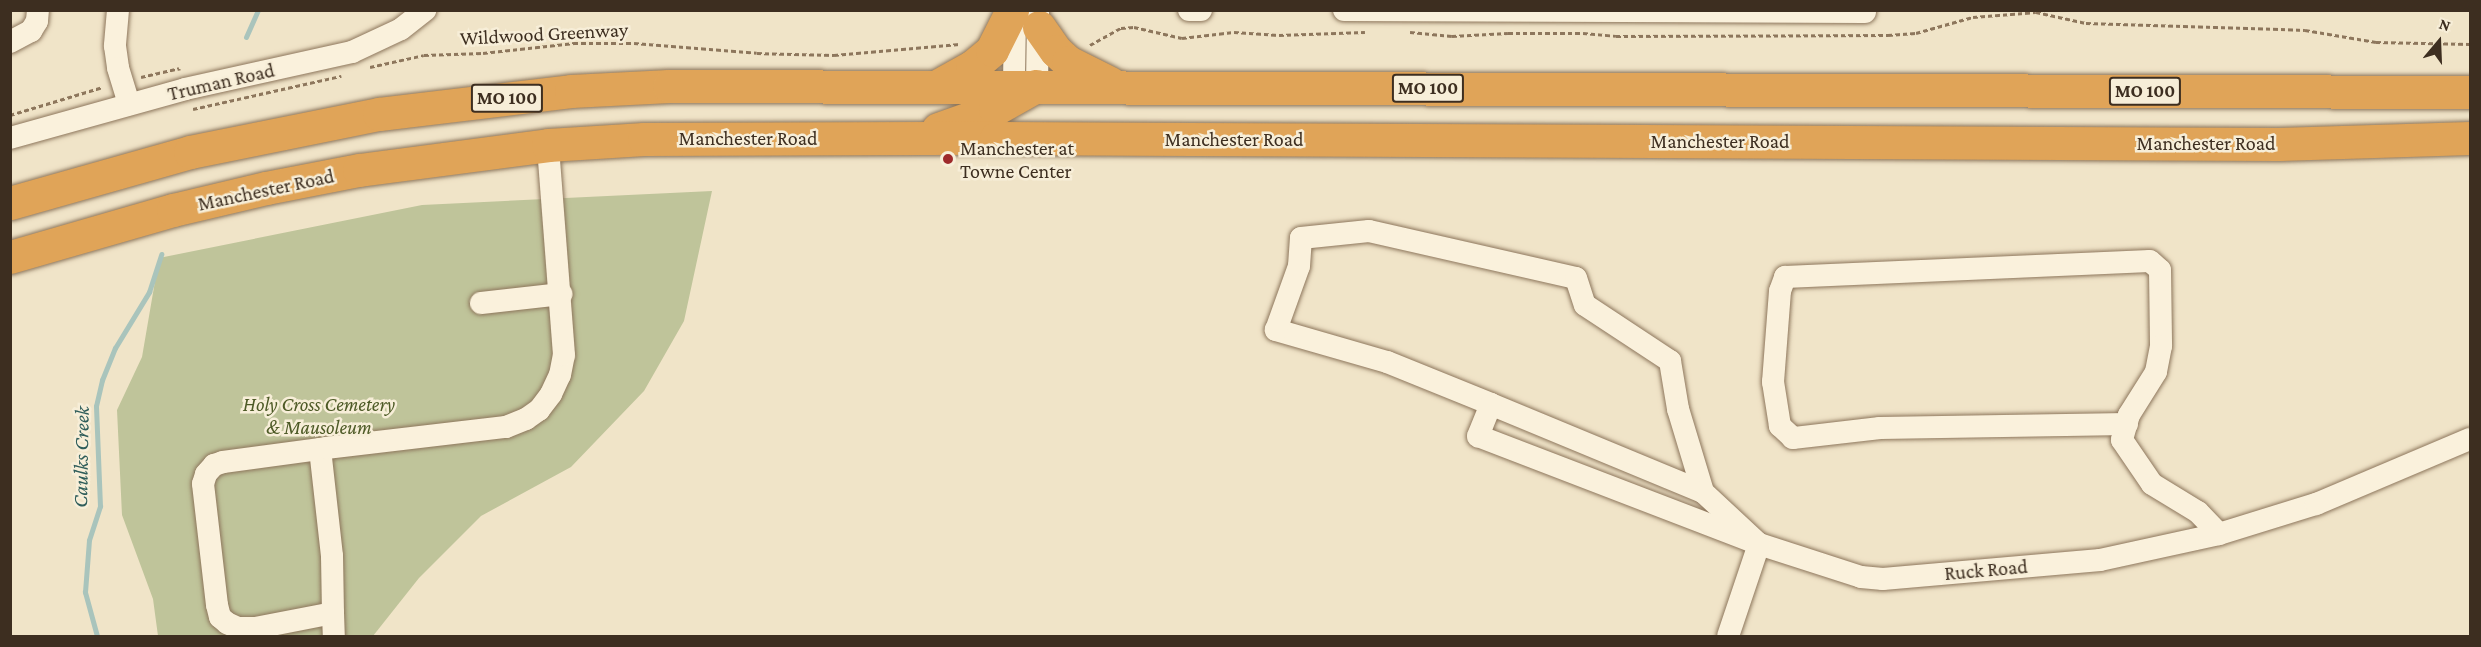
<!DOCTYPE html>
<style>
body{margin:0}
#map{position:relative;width:2481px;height:647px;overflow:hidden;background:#f0e4c8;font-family:"Crimson Pro",serif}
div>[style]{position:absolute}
.cemetery>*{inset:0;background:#bfc49a}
.stream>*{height:5px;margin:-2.5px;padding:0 2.5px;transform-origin:2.5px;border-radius:2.5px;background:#a9c4bc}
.path>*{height:3px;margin-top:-1.5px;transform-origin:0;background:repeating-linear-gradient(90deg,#8d765c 0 4.5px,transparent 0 7.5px)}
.roads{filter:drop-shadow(0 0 2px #8d765c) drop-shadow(0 0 2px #8d765c)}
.minor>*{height:22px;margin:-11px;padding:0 11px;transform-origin:11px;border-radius:11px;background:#faf1dc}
.highway>*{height:33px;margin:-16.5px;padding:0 16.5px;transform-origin:16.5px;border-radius:16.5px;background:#e0a458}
.dots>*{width:16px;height:16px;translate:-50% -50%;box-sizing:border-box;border:3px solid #f7eed8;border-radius:50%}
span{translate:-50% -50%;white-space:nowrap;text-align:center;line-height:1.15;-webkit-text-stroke:5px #f7eed8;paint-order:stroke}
.shield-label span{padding:2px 4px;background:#f7eed8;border:2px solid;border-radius:4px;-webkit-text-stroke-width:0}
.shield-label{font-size:18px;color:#3d2e20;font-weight:700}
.street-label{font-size:20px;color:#3d2e20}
.poi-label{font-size:20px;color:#3d2e20}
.left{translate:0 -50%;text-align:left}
.park-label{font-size:20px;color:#4d5a26;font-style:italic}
.water-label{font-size:21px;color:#2f5d5a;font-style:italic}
.frame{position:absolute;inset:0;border:12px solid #3d2e20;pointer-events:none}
.north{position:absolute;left:2409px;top:12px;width:60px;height:60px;-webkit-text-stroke:4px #f7eed8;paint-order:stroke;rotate:19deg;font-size:16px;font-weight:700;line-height:24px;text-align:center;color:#3d2e20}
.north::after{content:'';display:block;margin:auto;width:21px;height:27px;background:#3d2e20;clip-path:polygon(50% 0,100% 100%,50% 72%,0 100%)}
</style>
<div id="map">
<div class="cemetery">
<i style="clip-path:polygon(712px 191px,684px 321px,644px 391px,571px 467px,481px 516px,419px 578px,373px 636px,158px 636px,153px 599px,122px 515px,117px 410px,142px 357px,159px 258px,422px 205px)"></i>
</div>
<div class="stream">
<i style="left:246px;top:37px;width:30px;rotate:-66deg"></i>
<i style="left:97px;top:636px;width:46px;rotate:-105.3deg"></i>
<i style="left:85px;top:592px;width:52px;rotate:-85.6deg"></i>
<i style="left:89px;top:540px;width:36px;rotate:-72deg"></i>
<i style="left:100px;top:506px;width:100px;rotate:-92.3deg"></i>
<i style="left:96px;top:406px;width:27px;rotate:-77deg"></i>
<i style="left:102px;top:380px;width:35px;rotate:-68deg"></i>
<i style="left:115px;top:348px;width:66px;rotate:-58.7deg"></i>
<i style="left:149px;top:292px;width:40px;rotate:-72deg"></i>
</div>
<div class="path">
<i style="left:1410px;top:32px;width:42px;rotate:5.4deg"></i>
<i style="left:1452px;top:36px;width:56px;rotate:-3.1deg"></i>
<i style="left:1508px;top:33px;width:75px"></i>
<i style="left:1583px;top:33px;width:33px;rotate:5deg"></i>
<i style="left:1616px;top:36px;width:272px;rotate:-0.2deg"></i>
<i style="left:1888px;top:35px;width:28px;rotate:-4deg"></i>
<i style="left:1916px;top:33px;width:59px;rotate:-15.7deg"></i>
<i style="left:1973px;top:17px;width:63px;rotate:-4.5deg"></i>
<i style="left:2036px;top:12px;width:51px;rotate:12.4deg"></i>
<i style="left:2086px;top:23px;width:219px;rotate:1.8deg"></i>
<i style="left:2305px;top:30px;width:72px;rotate:9.6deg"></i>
<i style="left:2376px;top:42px;width:94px;rotate:1.2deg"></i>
<i style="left:1090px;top:45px;width:35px;rotate:-29deg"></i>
<i style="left:1121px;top:28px;width:13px;rotate:-4deg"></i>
<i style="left:1134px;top:27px;width:49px;rotate:12.9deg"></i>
<i style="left:1182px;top:38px;width:52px;rotate:-6.6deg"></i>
<i style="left:1234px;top:32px;width:45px;rotate:3.8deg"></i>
<i style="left:1279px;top:35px;width:86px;rotate:-2deg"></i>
<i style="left:370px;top:67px;width:55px;rotate:-12.5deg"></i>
<i style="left:424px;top:55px;width:59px;rotate:-1.9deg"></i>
<i style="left:483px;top:53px;width:92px;rotate:-6.3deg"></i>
<i style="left:574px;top:43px;width:60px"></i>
<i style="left:634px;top:43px;width:123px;rotate:4.6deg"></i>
<i style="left:757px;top:53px;width:77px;rotate:1.5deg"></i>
<i style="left:834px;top:55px;width:126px;rotate:-5deg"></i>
<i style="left:141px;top:77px;width:39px;rotate:-13deg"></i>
<i style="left:179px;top:68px;width:2px;rotate:90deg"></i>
<i style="left:193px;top:109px;width:152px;rotate:-12.6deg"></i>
<i style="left:10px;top:115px;width:97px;rotate:-16.8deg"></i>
</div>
<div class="roads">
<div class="minor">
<i style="left:118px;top:10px;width:36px;rotate:95deg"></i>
<i style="left:115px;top:46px;width:22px;rotate:82deg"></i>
<i style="left:118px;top:68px;width:38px;rotate:73deg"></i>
<i style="left:1189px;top:10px;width:12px"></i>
<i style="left:1344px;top:10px;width:521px;rotate:0.22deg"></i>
<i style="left:10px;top:42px;width:24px;rotate:-28deg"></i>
<i style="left:31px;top:31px;width:12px;rotate:-59deg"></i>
<i style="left:37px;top:21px;width:11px;rotate:-85deg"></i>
<i style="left:1014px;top:85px;width:73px;rotate:-89.2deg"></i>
<i style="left:1037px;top:85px;width:75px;rotate:-89.2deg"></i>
<i style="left:10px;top:138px;width:182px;rotate:-15.6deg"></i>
<i style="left:185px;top:89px;width:171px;rotate:-12.5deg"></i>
<i style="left:352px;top:52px;width:54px;rotate:-25.1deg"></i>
<i style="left:401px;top:29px;width:31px;rotate:-38deg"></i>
<i style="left:481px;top:303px;width:81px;rotate:-6.4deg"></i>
<i style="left:1491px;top:404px;width:112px;rotate:-158deg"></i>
<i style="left:1387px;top:362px;width:116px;rotate:-163.9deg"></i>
<i style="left:1276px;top:330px;width:68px;rotate:-70.2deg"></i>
<i style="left:1299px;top:266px;width:28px;rotate:-86deg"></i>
<i style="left:1301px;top:238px;width:68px;rotate:-5.9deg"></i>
<i style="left:1369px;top:231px;width:212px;rotate:12.8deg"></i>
<i style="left:1576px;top:278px;width:28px;rotate:72deg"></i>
<i style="left:1585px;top:305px;width:102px;rotate:33.4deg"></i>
<i style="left:1670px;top:361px;width:49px;rotate:80.5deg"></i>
<i style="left:1678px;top:409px;width:87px;rotate:73.2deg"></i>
<i style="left:1703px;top:492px;width:230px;rotate:-157.5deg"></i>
<i style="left:1491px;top:404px;width:35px;rotate:112deg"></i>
<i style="left:1478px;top:436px;width:301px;rotate:21deg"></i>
<i style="left:1759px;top:544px;width:107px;rotate:17.9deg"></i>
<i style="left:1861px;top:577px;width:22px;rotate:5deg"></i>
<i style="left:1883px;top:579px;width:218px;rotate:-5deg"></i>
<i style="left:2100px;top:560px;width:122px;rotate:-12.3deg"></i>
<i style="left:2219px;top:534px;width:102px;rotate:-17.2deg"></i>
<i style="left:2316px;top:504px;width:167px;rotate:-22.9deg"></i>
<i style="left:2127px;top:424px;width:247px;rotate:179.1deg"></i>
<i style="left:1880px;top:428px;width:88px;rotate:173.4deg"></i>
<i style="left:1793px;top:438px;width:18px;rotate:-137deg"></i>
<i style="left:1780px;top:426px;width:45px;rotate:-99deg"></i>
<i style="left:1773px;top:382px;width:91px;rotate:-85.6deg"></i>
<i style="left:1780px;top:291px;width:15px;rotate:-70deg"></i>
<i style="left:1785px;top:277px;width:365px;rotate:-2.5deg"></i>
<i style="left:2150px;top:261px;width:13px;rotate:42deg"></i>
<i style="left:2160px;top:270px;width:76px;rotate:89.2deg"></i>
<i style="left:2161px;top:346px;width:26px;rotate:101deg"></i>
<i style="left:2156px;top:372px;width:51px;rotate:122.1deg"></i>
<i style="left:2129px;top:415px;width:26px;rotate:106deg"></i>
<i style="left:2122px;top:440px;width:53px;rotate:55.7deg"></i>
<i style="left:2152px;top:484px;width:54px;rotate:31.3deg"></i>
<i style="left:2198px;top:512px;width:30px;rotate:46deg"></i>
<i style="left:320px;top:449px;width:108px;rotate:83.6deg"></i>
<i style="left:332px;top:556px;width:57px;rotate:89deg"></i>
<i style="left:333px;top:613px;width:78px;rotate:169deg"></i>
<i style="left:256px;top:628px;width:18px;rotate:180deg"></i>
<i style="left:238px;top:628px;width:12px;rotate:-156deg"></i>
<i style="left:227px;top:623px;width:9px;rotate:-139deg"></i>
<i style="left:220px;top:617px;width:12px;rotate:-104deg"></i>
<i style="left:217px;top:605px;width:122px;rotate:-96.6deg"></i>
<i style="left:203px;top:484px;width:10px;rotate:-73deg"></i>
<i style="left:206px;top:474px;width:12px;rotate:-48deg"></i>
<i style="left:214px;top:465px;width:9px;rotate:-18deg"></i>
<i style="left:223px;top:462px;width:104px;rotate:-7.7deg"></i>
<i style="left:326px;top:448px;width:181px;rotate:-6.7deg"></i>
<i style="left:506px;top:427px;width:22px;rotate:-22deg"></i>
<i style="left:526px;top:419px;width:16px;rotate:-35deg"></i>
<i style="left:539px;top:410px;width:20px;rotate:-53deg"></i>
<i style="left:551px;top:394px;width:21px;rotate:-65deg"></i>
<i style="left:560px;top:375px;width:20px;rotate:-79deg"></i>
<i style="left:564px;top:355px;width:211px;rotate:-94.4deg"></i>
<i style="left:1703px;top:492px;width:76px;rotate:42.9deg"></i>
<i style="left:1759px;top:544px;width:97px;rotate:108.6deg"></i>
<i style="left:333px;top:613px;width:23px;rotate:88deg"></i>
</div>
<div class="highway">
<i style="left:1039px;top:27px;width:29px;rotate:55deg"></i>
<i style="left:1056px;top:51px;width:16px;rotate:43deg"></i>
<i style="left:1068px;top:62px;width:47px;rotate:26.6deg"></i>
<i style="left:941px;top:84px;width:35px;rotate:-29deg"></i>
<i style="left:972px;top:67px;width:26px;rotate:-40deg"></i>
<i style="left:992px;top:50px;width:45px;rotate:-63.4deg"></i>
<i style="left:938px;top:129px;width:60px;rotate:-19.3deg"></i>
<i style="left:995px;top:109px;width:47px;rotate:-29.3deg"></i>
<i style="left:10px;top:203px;width:187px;rotate:-15.8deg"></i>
<i style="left:190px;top:152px;width:193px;rotate:-11.4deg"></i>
<i style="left:379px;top:114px;width:193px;rotate:-6.8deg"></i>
<i style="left:571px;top:91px;width:98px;rotate:-2.9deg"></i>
<i style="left:669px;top:86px;width:1801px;rotate:0.19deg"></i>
<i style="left:10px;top:257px;width:170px;rotate:-16.1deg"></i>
<i style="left:173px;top:210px;width:96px;rotate:-13.3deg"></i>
<i style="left:266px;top:188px;width:95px;rotate:-11deg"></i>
<i style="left:359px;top:170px;width:191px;rotate:-7.5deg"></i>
<i style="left:548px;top:145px;width:96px;rotate:-3.6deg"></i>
<i style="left:644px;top:139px;width:352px;rotate:-0.2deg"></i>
<i style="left:996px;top:138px;width:1283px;rotate:0.27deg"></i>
<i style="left:2279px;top:144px;width:191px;rotate:-1.8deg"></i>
</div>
</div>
<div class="dots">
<i style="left:948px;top:159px;background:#9e2a2b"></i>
</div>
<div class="shield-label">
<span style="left:1428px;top:88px">MO 100</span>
<span style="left:2145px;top:91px">MO 100</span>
<span style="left:507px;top:98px">MO 100</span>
</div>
<div class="street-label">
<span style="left:544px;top:34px;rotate:-3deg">Wildwood Greenway</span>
<span style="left:221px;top:82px;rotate:-13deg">Truman Road</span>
<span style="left:748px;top:138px">Manchester Road</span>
<span style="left:1234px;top:139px">Manchester Road</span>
<span style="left:1720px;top:141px">Manchester Road</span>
<span style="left:2206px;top:143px">Manchester Road</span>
<span style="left:266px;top:190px;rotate:-12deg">Manchester Road</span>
<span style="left:1986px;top:570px;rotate:-5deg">Ruck Road</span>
</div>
<div class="poi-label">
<span class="left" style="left:960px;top:160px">Manchester at<br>Towne Center</span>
</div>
<div class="park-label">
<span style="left:319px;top:416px">Holy Cross Cemetery<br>&amp; Mausoleum</span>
</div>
<div class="water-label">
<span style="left:81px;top:457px;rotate:-89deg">Caulks Creek</span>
</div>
<div class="frame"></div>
<div class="north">N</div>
</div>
